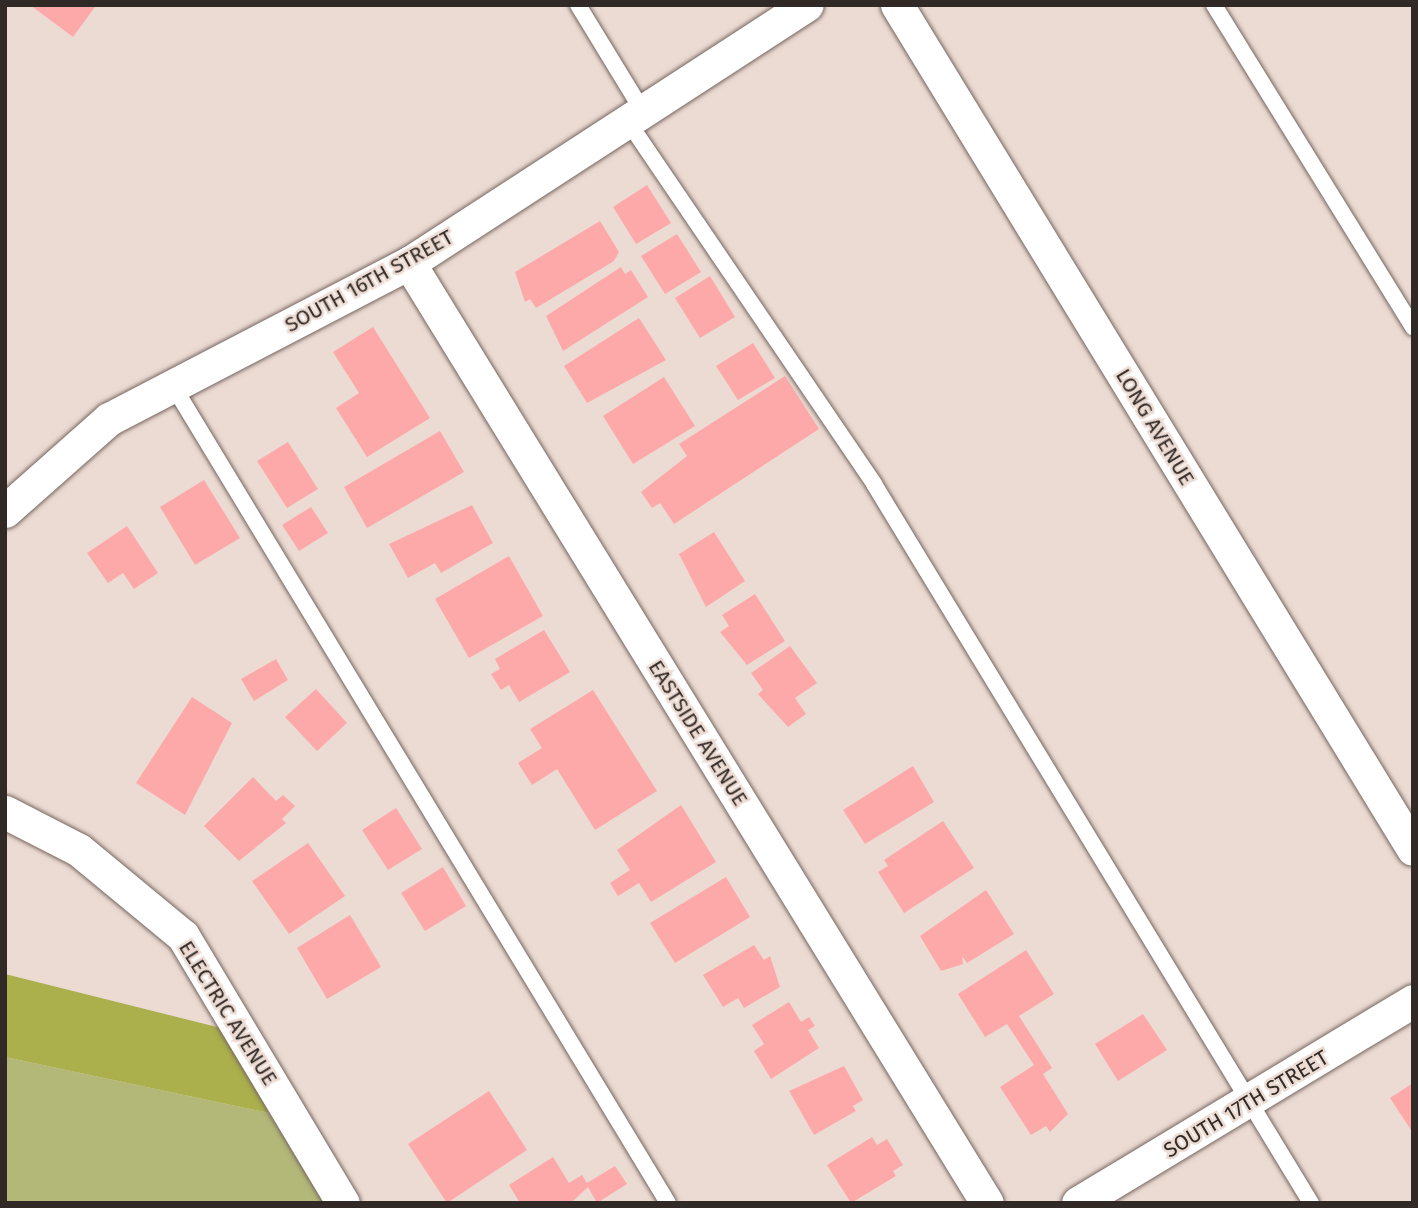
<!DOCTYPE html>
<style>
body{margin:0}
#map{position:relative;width:1418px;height:1208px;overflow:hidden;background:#ecdbd3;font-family:"Fira Sans",sans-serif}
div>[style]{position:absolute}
.green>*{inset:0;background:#b3b878}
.forest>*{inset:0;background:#abb04c}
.building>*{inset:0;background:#fda9aa}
.roads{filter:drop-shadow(0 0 2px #75665f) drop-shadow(0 0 2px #75665f)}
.lane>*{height:16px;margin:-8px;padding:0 8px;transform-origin:8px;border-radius:8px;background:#fff}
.street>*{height:33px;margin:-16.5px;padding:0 16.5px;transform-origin:16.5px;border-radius:16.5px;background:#fff}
span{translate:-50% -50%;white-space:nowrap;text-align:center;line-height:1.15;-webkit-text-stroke:5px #ecdbd3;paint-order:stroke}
.street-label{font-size:21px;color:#302926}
.frame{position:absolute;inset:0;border:7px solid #302926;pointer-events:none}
</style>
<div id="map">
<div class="green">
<i style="clip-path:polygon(5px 1057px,293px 1118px,343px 1203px,5px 1203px)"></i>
</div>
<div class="forest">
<i style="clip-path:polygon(5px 974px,241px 1033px,293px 1118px,5px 1057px)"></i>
</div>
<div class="building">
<i style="clip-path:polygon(30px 5px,93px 5px,95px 7px,73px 37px)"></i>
<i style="clip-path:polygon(647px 185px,671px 223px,636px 244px,613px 207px)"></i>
<i style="clip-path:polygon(600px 221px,619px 252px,614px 261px,536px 308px,530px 299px,525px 302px,515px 272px)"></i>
<i style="clip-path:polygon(677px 234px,701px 272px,665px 294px,641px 256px)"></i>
<i style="clip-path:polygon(621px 267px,625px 274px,631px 270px,648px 297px,563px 351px,546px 316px)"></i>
<i style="clip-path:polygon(710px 276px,735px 317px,700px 338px,675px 298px)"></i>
<i style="clip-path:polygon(639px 318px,666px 360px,587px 403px,564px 366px)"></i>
<i style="clip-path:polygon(373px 327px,430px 418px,367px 457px,336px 408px,359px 393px,333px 352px)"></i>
<i style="clip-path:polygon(753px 343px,775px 378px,738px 400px,716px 366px)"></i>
<i style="clip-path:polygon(785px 376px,819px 429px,674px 524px,660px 503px,652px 508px,641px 492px,687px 456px,679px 444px)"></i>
<i style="clip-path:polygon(664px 377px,695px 426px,633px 464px,603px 416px)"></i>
<i style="clip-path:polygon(440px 431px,464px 472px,367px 528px,344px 487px)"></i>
<i style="clip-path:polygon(288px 442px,318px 489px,287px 508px,257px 461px)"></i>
<i style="clip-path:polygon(204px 480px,240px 538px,195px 565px,160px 507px)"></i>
<i style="clip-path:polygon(472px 505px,493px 543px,441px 573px,435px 563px,408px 578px,389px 544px)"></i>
<i style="clip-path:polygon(311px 507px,328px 533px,299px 551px,282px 525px)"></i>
<i style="clip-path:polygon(127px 526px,158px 573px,134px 589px,123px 573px,108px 583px,87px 553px)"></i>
<i style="clip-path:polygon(714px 532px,745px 581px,706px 607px,679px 554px)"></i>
<i style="clip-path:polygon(509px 556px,543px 616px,469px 658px,435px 599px)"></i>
<i style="clip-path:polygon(755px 594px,785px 641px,747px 665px,720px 632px,729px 626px,722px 615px)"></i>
<i style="clip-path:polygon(544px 630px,570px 672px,519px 702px,509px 685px,501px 690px,491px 674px,500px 669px,495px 659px)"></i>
<i style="clip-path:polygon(790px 646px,817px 683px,795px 698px,806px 714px,788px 727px,758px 694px,763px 690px,751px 673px)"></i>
<i style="clip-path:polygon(276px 659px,288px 680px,254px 701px,241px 679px)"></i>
<i style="clip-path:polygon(316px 689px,347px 723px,317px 751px,285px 717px)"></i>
<i style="clip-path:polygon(593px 690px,657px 791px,595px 830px,557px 769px,532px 785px,518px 763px,542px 748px,530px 729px)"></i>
<i style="clip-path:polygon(192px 697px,232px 723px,185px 815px,136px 783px)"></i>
<i style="clip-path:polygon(913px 766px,934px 802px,865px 844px,843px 810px)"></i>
<i style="clip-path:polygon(253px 777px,276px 801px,283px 795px,295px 806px,282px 819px,286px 823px,239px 861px,204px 826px)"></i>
<i style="clip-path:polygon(681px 805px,716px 862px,651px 902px,639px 883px,618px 896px,610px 883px,630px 870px,617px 850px)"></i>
<i style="clip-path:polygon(396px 808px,422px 849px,388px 870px,362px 830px)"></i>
<i style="clip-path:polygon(943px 821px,974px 868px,904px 913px,878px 872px,888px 866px,884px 860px)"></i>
<i style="clip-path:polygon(308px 843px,345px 896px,289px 934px,252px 881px)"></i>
<i style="clip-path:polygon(443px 867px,466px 906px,425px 931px,401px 893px)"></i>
<i style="clip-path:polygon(726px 877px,750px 917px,675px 963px,650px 923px)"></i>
<i style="clip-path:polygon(986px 890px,1014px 934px,967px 963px,962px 956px,963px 964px,941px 971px,920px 936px)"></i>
<i style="clip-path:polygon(350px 915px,381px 967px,327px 999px,297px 948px)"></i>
<i style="clip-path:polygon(754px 945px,764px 960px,770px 956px,780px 987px,744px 1008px,738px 998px,723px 1007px,703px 975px)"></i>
<i style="clip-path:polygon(1026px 950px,1054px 994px,1019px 1016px,1052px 1068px,1043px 1074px,1068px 1114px,1050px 1132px,1046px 1126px,1031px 1135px,1000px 1087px,1034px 1065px,1007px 1024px,985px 1037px,958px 994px)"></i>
<i style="clip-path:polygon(789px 1002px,801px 1022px,809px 1017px,815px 1026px,808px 1030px,819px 1048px,771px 1079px,754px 1051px,764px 1044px,752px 1025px)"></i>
<i style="clip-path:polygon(1143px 1014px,1167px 1050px,1118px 1081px,1095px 1044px)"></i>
<i style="clip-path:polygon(844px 1066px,863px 1100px,853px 1106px,856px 1111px,814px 1135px,789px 1091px)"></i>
<i style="clip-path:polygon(1413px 1083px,1413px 1133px,1390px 1098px)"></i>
<i style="clip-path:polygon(489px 1091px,527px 1150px,447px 1203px,408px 1144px)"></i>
<i style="clip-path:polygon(872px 1137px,877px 1145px,887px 1139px,903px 1165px,893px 1171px,896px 1176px,851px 1203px,827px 1165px)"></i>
<i style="clip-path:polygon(553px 1157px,569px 1183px,582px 1175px,587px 1183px,615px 1166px,627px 1184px,597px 1203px,588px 1187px,571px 1203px,520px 1203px,509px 1185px)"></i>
</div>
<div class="roads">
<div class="lane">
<i style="left:578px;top:5px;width:127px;rotate:58.6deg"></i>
<i style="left:1214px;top:5px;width:379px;rotate:58.3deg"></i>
<i style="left:629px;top:123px;width:436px;rotate:55.8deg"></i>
<i style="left:874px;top:484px;width:841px;rotate:58.71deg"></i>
<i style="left:172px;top:384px;width:957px;rotate:58.8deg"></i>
</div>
<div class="street">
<i style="left:897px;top:5px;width:989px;rotate:58.56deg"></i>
<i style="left:409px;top:263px;width:1103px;rotate:58.41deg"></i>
<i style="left:5px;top:511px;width:139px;rotate:-41.5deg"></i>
<i style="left:109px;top:419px;width:338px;rotate:-27.5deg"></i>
<i style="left:409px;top:263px;width:474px;rotate:-33deg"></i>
<i style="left:5px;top:812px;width:83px;rotate:27.2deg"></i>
<i style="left:79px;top:850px;width:135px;rotate:39.6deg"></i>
<i style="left:183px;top:936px;width:311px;rotate:59.1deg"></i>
<i style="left:1078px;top:1203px;width:391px;rotate:-31.1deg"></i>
</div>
</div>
<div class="street-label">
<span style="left:369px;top:281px;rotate:-29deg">SOUTH 16TH STREET</span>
<span style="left:1155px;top:427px;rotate:59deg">LONG AVENUE</span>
<span style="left:698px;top:733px;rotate:58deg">EASTSIDE AVENUE</span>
<span style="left:228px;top:1013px;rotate:58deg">ELECTRIC AVENUE</span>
<span style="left:1246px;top:1104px;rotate:-31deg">SOUTH 17TH STREET</span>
</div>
<div class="frame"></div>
</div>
